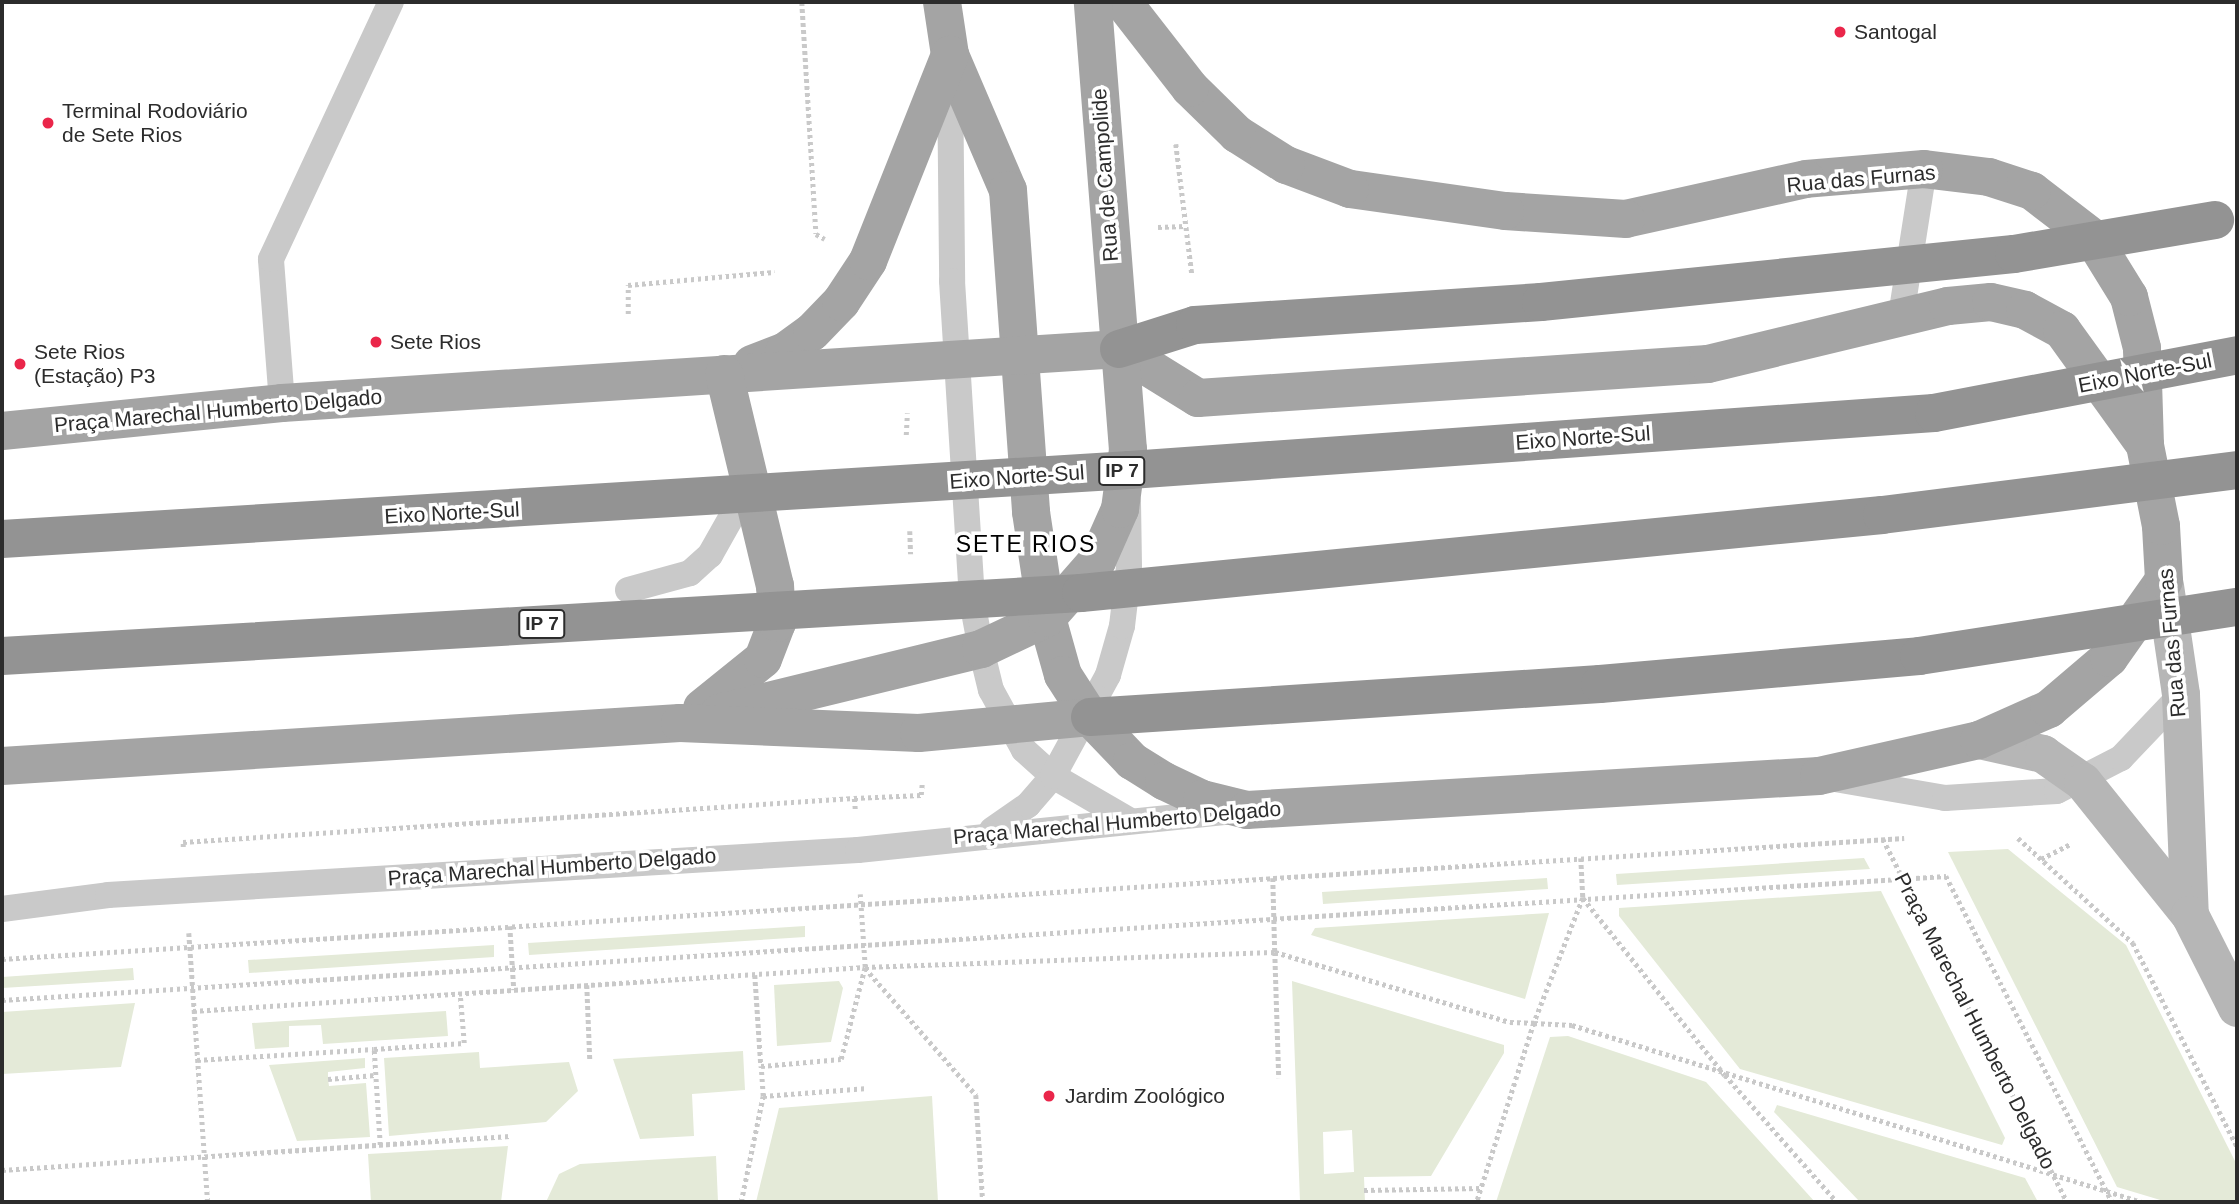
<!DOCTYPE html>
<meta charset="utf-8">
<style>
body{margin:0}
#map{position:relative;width:2239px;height:1204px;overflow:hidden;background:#fff;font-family:Helvetica,sans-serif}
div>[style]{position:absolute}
.green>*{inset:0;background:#e4ead8}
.path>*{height:4.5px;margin-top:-2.25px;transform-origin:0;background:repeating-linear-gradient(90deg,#c9c9c9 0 3.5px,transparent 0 7px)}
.lane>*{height:26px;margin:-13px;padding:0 13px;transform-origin:13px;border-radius:13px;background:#c9c9c9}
.secondary>*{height:38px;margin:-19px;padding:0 19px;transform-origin:19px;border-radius:19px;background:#b6b6b6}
.primary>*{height:38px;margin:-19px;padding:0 19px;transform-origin:19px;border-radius:19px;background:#a4a4a4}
.highway>*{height:38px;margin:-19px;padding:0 19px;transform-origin:19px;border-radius:19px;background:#939393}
.highway-bridge>*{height:38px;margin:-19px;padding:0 19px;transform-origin:19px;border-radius:19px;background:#939393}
.dots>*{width:19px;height:19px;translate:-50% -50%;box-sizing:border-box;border:4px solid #fff;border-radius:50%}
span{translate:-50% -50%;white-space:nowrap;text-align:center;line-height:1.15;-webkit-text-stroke:7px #fff;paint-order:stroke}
.shield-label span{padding:2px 5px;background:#fff;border:2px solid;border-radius:5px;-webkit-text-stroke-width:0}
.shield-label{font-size:19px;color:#2c2c2c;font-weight:700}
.poi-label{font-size:21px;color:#2c2c2c}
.left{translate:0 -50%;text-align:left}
.street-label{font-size:21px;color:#2c2c2c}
.neighbourhood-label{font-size:23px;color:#000;letter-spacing:2px}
.frame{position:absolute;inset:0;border:4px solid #2c2c2c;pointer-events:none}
</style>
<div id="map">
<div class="green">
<i style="clip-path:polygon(2008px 849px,2126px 945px,2237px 1165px,2237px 1202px,2167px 1202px,2117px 1187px,1948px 852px)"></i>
<i style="clip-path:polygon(1864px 858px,1870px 869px,1617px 885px,1616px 874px)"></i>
<i style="clip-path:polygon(1547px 878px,1548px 889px,1323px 904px,1322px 892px)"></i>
<i style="clip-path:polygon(1881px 891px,2005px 1138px,2002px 1145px,1740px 1069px,1619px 916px,1619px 908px)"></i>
<i style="clip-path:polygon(1549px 913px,1525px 999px,1311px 935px,1315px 928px)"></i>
<i style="clip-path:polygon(805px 926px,805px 937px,529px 955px,528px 943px)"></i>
<i style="clip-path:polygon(494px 945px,494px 957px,249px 973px,248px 960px)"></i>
<i style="clip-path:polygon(133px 968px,134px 980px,2px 988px,2px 977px)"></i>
<i style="clip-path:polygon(839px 981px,843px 988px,831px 1042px,777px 1046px,774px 985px)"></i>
<i style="clip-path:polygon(evenodd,1292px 981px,1504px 1045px,1504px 1053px,1431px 1176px,1364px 1177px,1365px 1202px,1300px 1202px,1292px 981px,1352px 1130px,1354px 1172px,1324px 1174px,1323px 1132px,1352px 1130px)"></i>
<i style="clip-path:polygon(135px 1003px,121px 1067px,2px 1074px,2px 1012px)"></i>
<i style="clip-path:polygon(446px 1011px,448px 1036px,323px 1044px,321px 1025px,289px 1026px,289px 1047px,255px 1049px,252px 1023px)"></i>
<i style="clip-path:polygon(1568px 1036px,1706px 1082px,1815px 1202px,1496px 1202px,1550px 1037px)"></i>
<i style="clip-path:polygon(743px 1051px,745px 1090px,692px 1094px,694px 1136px,640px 1139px,613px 1059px)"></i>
<i style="clip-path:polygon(479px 1052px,480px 1068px,569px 1062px,578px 1091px,546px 1122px,389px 1136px,384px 1058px)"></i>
<i style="clip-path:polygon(365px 1058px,365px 1068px,328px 1072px,328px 1079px,329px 1086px,366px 1083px,370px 1137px,297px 1141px,269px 1065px)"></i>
<i style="clip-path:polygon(932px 1096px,938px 1202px,756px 1202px,779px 1108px)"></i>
<i style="clip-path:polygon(1777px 1105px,2025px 1178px,2038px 1202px,1860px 1202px,1774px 1112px)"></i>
<i style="clip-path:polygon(508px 1146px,501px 1202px,371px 1202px,368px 1154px)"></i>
<i style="clip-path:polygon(716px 1156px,718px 1202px,546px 1202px,559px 1174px,580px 1164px)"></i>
</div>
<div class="path">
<i style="left:802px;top:2px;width:232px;rotate:86.5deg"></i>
<i style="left:816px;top:234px;width:10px;rotate:29deg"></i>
<i style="left:1176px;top:144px;width:131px;rotate:83deg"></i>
<i style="left:1158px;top:227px;width:27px;rotate:-2deg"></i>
<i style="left:628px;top:314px;width:29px;rotate:-90deg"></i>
<i style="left:628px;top:285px;width:147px;rotate:-5.1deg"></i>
<i style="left:906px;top:435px;width:22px;rotate:-87deg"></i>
<i style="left:910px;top:531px;width:23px;rotate:88deg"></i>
<i style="left:855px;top:809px;width:11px;rotate:-95deg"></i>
<i style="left:854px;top:798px;width:67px;rotate:-2.6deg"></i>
<i style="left:921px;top:795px;width:12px;rotate:-85deg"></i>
<i style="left:2018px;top:838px;width:156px;rotate:42.4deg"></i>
<i style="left:2133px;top:943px;width:228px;rotate:62.9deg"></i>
<i style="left:1883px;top:839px;width:407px;rotate:63.1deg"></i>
<i style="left:183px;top:847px;width:5px;rotate:-90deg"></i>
<i style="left:183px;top:842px;width:672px;rotate:-3.75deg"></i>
<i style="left:1581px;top:858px;width:40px;rotate:87.1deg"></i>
<i style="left:1583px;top:898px;width:134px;rotate:111.4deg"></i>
<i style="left:1534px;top:1023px;width:38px;rotate:3deg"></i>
<i style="left:1572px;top:1025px;width:597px;rotate:17.25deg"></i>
<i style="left:2041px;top:859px;width:34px;rotate:-27deg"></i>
<i style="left:1273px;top:878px;width:74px;rotate:88.5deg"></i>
<i style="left:1275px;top:952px;width:245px;rotate:16.6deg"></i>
<i style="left:1510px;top:1022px;width:24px;rotate:2deg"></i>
<i style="left:1534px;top:1023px;width:188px;rotate:107.7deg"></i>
<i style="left:1583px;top:898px;width:227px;rotate:51.3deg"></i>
<i style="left:1725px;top:1075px;width:169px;rotate:48.6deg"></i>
<i style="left:510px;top:926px;width:64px;rotate:86.4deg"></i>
<i style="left:189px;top:933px;width:270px;rotate:86deg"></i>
<i style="left:2px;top:959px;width:1906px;rotate:-3.64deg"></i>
<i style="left:865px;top:968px;width:169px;rotate:48.8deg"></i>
<i style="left:976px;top:1095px;width:107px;rotate:86.3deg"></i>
<i style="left:755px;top:975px;width:91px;rotate:86.2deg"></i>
<i style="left:587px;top:985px;width:75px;rotate:87.7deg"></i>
<i style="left:2px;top:1000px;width:1948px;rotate:-3.65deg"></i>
<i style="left:1946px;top:876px;width:366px;rotate:63deg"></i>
<i style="left:193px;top:1011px;width:673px;rotate:-3.75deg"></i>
<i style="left:865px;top:967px;width:410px;rotate:-2.1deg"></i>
<i style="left:1275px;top:952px;width:126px;rotate:88.2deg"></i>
<i style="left:197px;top:1060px;width:177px;rotate:-3.6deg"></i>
<i style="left:328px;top:1079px;width:47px;rotate:-4.9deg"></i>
<i style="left:763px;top:1096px;width:105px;rotate:-4.4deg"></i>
<i style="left:380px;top:1145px;width:96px;rotate:-93.6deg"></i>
<i style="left:374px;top:1049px;width:90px;rotate:-3.8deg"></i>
<i style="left:464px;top:1043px;width:49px;rotate:-94.7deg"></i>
<i style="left:2px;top:1170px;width:509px;rotate:-3.83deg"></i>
<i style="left:1364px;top:1190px;width:117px;rotate:-1deg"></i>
<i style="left:741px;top:1202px;width:108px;rotate:-78.3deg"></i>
<i style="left:763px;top:1096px;width:30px;rotate:-94deg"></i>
<i style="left:761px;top:1066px;width:80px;rotate:-5deg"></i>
<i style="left:841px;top:1059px;width:95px;rotate:-75.4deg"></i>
<i style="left:865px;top:967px;width:73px;rotate:-93.9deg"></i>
</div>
<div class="lane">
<i style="left:950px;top:74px;width:207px;rotate:89.4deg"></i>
<i style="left:952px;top:281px;width:321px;rotate:86.4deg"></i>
<i style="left:972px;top:601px;width:49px;rotate:79.4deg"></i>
<i style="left:981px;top:649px;width:42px;rotate:76.3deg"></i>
<i style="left:991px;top:690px;width:68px;rotate:61.2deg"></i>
<i style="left:1024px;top:750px;width:39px;rotate:42deg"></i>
<i style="left:1053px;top:776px;width:88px;rotate:30.1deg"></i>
<i style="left:1901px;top:316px;width:149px;rotate:-81.1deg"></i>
<i style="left:282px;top:403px;width:144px;rotate:-94.4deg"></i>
<i style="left:271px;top:259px;width:284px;rotate:-65deg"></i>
<i style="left:628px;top:590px;width:64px;rotate:-15.3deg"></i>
<i style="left:690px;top:573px;width:27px;rotate:-42deg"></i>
<i style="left:710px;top:555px;width:81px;rotate:-60.6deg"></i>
<i style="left:1835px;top:779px;width:112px;rotate:9.8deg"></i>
<i style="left:1945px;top:798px;width:112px;rotate:-3.6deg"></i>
<i style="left:2057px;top:791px;width:72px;rotate:-27.3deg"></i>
<i style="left:2121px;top:758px;width:87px;rotate:-46.4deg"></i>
<i style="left:992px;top:830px;width:44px;rotate:-34.8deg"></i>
<i style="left:1028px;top:805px;width:38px;rotate:-49deg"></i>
<i style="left:1053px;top:776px;width:115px;rotate:-61.4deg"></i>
<i style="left:1108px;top:675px;width:51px;rotate:-74.1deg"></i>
<i style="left:1122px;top:626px;width:60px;rotate:-83.3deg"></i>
<i style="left:1129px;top:566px;width:65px;rotate:-90.9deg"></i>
<i style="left:2px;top:909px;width:107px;rotate:-7.5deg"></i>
<i style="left:108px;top:895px;width:751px;rotate:-3.43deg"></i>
<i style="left:858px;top:850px;width:368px;rotate:-5.9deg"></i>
</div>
<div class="secondary">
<i style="left:2165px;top:586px;width:110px;rotate:81.6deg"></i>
<i style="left:2181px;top:695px;width:220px;rotate:87.7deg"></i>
<i style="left:1979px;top:740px;width:66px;rotate:12.3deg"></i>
<i style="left:2043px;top:754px;width:49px;rotate:35deg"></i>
<i style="left:2083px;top:782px;width:171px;rotate:51.2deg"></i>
<i style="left:2190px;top:915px;width:104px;rotate:63.2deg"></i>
</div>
<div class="primary">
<i style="left:942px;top:2px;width:54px;rotate:81.4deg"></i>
<i style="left:950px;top:55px;width:147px;rotate:66.8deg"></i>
<i style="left:1008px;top:190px;width:323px;rotate:85.9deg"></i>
<i style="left:1031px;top:512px;width:107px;rotate:81.4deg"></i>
<i style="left:1047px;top:618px;width:59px;rotate:74.3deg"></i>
<i style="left:1063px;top:675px;width:50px;rotate:57.3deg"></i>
<i style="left:1090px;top:717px;width:61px;rotate:46.3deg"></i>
<i style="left:1132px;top:761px;width:38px;rotate:32deg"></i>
<i style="left:1164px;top:781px;width:42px;rotate:25.3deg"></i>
<i style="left:1202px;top:799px;width:46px;rotate:13.7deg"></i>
<i style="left:1247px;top:810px;width:573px;rotate:-3.4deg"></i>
<i style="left:1819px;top:776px;width:164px;rotate:-12.7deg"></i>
<i style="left:1979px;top:740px;width:77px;rotate:-23.9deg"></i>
<i style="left:2049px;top:709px;width:79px;rotate:-40.4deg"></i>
<i style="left:2109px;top:658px;width:95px;rotate:-54.8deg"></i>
<i style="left:2164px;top:580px;width:54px;rotate:-93.2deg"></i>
<i style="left:2161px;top:526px;width:83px;rotate:-101.2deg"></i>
<i style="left:2145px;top:445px;width:97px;rotate:-91.8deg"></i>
<i style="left:2142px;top:348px;width:53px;rotate:-104.3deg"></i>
<i style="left:2129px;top:297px;width:70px;rotate:-121.7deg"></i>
<i style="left:2092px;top:237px;width:76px;rotate:-142.5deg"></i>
<i style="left:2032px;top:191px;width:45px;rotate:-162deg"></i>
<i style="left:1989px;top:177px;width:65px;rotate:-173deg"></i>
<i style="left:1924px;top:169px;width:118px;rotate:175.2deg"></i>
<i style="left:1806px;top:179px;width:184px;rotate:167.5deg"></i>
<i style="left:1626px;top:219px;width:121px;rotate:-176.2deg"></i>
<i style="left:1505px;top:211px;width:157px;rotate:-171.9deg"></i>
<i style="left:1350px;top:189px;width:68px;rotate:-159.4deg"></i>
<i style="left:1286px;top:165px;width:58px;rotate:-147.7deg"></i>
<i style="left:1237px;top:134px;width:66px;rotate:-135.6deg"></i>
<i style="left:1190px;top:88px;width:109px;rotate:-127.9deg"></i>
<i style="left:1119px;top:349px;width:93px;rotate:31.8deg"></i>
<i style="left:1198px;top:398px;width:511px;rotate:-3.81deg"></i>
<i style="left:1708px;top:364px;width:247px;rotate:-13.6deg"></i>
<i style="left:1948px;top:306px;width:43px;rotate:-5.3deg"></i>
<i style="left:1991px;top:302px;width:35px;rotate:13deg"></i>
<i style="left:2025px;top:310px;width:42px;rotate:28.4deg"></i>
<i style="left:2062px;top:330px;width:142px;rotate:54.2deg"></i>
<i style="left:752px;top:364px;width:34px;rotate:-21deg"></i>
<i style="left:784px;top:352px;width:34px;rotate:-36deg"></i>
<i style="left:812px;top:332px;width:42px;rotate:-46deg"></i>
<i style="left:841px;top:302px;width:49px;rotate:-56.6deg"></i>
<i style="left:868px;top:261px;width:222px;rotate:-68.3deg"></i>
<i style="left:2px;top:431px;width:281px;rotate:-5.7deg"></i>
<i style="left:282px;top:403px;width:839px;rotate:-3.69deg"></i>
<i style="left:702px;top:708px;width:78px;rotate:-38.8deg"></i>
<i style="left:763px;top:659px;width:39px;rotate:-69deg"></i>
<i style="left:777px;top:623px;width:37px;rotate:-93deg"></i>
<i style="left:775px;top:586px;width:218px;rotate:-103.5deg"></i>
<i style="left:719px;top:713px;width:270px;rotate:-13.7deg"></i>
<i style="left:981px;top:649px;width:73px;rotate:-25.2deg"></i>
<i style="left:1047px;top:618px;width:76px;rotate:-48.7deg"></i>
<i style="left:1097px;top:561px;width:57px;rotate:-66.1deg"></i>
<i style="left:1120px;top:509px;width:60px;rotate:-82.3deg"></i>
<i style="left:1128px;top:450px;width:449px;rotate:-94.5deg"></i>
<i style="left:2px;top:766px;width:679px;rotate:-3.63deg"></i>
<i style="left:680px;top:723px;width:239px;rotate:2.4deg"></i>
<i style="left:919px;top:733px;width:172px;rotate:-5.3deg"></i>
</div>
<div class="highway">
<i style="left:1119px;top:349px;width:80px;rotate:-17.5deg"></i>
<i style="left:1195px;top:325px;width:347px;rotate:-3.8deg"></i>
<i style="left:1090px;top:717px;width:511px;rotate:-3.7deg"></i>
</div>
<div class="highway-bridge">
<i style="left:1541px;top:302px;width:475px;rotate:-5.8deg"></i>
<i style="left:2014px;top:254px;width:204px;rotate:-9.6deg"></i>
<i style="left:2px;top:539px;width:1130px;rotate:-3.5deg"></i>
<i style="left:1130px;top:470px;width:806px;rotate:-4.06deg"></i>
<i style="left:1934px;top:413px;width:309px;rotate:-10.8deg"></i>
<i style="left:2px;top:656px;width:1081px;rotate:-3.34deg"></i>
<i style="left:1081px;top:593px;width:805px;rotate:-5.56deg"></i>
<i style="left:1882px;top:515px;width:358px;rotate:-7.2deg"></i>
<i style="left:1600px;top:684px;width:320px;rotate:-5deg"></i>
<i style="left:1919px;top:656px;width:322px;rotate:-8.8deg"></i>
</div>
<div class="dots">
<i style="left:1840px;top:32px;background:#ea264a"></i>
<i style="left:48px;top:123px;background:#ea264a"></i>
<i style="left:376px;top:342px;background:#ea264a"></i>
<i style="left:20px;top:364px;background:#ea264a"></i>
<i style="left:1049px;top:1096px;background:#ea264a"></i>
</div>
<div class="shield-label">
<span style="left:1122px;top:471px">IP 7</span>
<span style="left:542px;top:624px">IP 7</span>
</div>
<div class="poi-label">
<span class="left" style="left:1854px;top:32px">Santogal</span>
<span class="left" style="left:62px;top:123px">Terminal Rodoviário<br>de Sete Rios</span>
<span class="left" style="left:390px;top:342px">Sete Rios</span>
<span class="left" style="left:34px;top:364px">Sete Rios<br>(Estação) P3</span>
<span class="left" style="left:1065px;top:1096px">Jardim Zoológico</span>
</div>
<div class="street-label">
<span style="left:1105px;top:175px;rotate:-94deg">Rua de Campolide</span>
<span style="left:1861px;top:179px;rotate:-5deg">Rua das Furnas</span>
<span style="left:2145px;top:373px;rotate:-11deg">Eixo Norte-Sul</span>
<span style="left:218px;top:411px;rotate:-5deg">Praça Marechal Humberto Delgado</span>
<span style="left:1583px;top:438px;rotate:-4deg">Eixo Norte-Sul</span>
<span style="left:1017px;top:477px;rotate:-4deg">Eixo Norte-Sul</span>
<span style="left:452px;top:513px;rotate:-3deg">Eixo Norte-Sul</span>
<span style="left:2172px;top:643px;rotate:-95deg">Rua das Furnas</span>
<span style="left:1117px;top:823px;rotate:-5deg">Praça Marechal Humberto Delgado</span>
<span style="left:552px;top:867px;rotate:-4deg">Praça Marechal Humberto Delgado</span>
<span style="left:1975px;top:1021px;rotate:63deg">Praça Marechal Humberto Delgado</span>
</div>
<div class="neighbourhood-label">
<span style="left:1026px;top:544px">SETE RIOS</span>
</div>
<div class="frame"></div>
</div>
